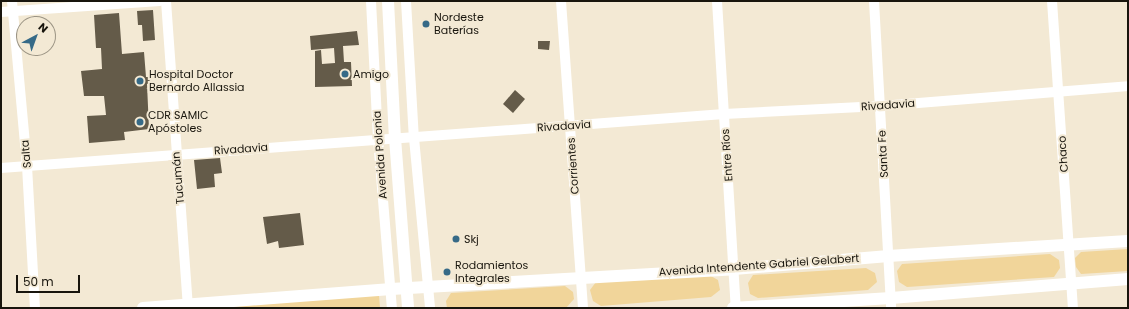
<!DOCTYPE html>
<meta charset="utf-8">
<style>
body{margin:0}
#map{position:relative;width:1129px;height:309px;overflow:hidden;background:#f3e9d4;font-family:Poppins,sans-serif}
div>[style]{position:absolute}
.green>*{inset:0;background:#f1d59a}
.building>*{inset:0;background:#645b49}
.minor>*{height:10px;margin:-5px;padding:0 5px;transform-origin:5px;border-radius:5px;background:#fff}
.major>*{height:12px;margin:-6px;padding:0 6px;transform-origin:6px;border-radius:6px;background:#fff}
.dots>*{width:11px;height:11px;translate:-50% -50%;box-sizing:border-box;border:2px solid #f3e9d4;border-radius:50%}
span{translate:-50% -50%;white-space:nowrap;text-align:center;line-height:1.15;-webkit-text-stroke:4px #f3e9d4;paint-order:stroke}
.poi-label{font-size:11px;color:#18150d}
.left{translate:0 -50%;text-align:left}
.street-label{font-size:11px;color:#18150d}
.frame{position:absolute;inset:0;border:2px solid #18150d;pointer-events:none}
.north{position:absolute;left:16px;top:16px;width:40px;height:40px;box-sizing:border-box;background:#f3e9d4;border:1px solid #9b9484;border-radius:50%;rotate:41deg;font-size:11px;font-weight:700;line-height:16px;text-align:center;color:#18150d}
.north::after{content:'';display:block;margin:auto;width:14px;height:18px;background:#366a87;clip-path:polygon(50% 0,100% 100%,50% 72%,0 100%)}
.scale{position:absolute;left:16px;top:275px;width:64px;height:18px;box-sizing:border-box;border:2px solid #18150d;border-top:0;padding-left:5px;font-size:12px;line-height:14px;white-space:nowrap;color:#18150d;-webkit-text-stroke:3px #f3e9d4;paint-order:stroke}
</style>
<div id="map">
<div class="green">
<i style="clip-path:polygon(1128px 249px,1128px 271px,1081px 274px,1076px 267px,1075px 258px,1081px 252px)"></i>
<i style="clip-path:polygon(1050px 254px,1059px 260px,1060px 268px,1054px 277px,907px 287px,899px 282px,897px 271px,902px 264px)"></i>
<i style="clip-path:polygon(866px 268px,875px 273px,877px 282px,868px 290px,758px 298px,750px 294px,748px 283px,753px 275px)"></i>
<i style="clip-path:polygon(709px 275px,718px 280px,720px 290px,711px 297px,601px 306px,593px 301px,590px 290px,596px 282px)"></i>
<i style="clip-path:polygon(565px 286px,573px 292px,574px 299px,566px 308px,447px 308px,446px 301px,451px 293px)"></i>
<i style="clip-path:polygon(379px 295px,380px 308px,214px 308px)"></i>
</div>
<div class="building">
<i style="clip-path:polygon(153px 10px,155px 40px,143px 41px,142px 25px,138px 25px,137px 11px)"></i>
<i style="clip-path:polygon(119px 13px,122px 54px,144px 52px,146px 77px,149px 77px,150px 83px,147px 84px,149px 129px,124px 132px,125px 140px,89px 143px,87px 116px,106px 115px,104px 96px,84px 96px,81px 71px,102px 69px,101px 48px,96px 48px,94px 15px)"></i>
<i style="clip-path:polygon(357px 31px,359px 45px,343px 46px,344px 62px,351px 62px,352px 86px,315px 87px,315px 51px,321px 50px,322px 64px,335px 63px,334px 48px,311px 50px,310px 36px)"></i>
<i style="clip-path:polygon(538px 41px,550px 41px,549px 50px,538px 49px)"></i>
<i style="clip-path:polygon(515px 90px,525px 99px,513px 113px,503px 104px)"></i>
<i style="clip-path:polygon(220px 158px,222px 173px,214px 174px,215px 187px,197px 189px,194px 160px)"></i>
<i style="clip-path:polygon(300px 213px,304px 245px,279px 248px,278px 241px,267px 244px,263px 217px)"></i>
</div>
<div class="minor">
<i style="left:12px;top:1px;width:166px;rotate:84.8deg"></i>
<i style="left:27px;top:166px;width:142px;rotate:86.8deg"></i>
<i style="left:166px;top:1px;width:308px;rotate:85.9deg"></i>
<i style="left:371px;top:1px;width:138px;rotate:87.1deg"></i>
<i style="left:378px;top:139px;width:170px;rotate:85.3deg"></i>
<i style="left:406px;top:1px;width:137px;rotate:86.7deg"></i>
<i style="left:414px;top:138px;width:171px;rotate:84.6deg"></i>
<i style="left:561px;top:1px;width:308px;rotate:85.9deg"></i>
<i style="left:717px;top:1px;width:308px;rotate:86.5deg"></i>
<i style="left:874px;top:1px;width:307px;rotate:86.8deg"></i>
<i style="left:1052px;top:1px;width:308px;rotate:86.1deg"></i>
<i style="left:1px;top:12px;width:159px;rotate:-4deg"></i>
<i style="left:1px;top:168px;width:725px;rotate:-4.27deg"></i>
<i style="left:724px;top:114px;width:157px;rotate:-2.9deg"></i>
<i style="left:881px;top:106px;width:248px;rotate:-4.6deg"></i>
</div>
<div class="major">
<i style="left:388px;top:1px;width:137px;rotate:87.1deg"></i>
<i style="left:395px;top:138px;width:170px;rotate:85.6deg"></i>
<i style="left:143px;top:308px;width:249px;rotate:-4.4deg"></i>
<i style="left:391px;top:289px;width:344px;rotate:-3.3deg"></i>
<i style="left:734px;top:269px;width:155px;rotate:-4.8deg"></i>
<i style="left:888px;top:256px;width:240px;rotate:-3.6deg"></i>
<i style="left:733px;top:308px;width:158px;rotate:-3.6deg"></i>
<i style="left:891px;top:298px;width:238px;rotate:-4.6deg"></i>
</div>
<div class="dots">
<i style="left:426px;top:24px;background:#366a87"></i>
<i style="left:345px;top:74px;background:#366a87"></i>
<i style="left:140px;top:81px;background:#366a87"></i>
<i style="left:140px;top:122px;background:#366a87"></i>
<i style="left:456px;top:239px;background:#366a87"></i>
<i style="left:447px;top:272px;background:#366a87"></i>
</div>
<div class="poi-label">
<span class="left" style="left:434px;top:24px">Nordeste<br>Baterías</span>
<span class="left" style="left:353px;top:74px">Amigo</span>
<span class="left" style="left:149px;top:81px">Hospital Doctor<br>Bernardo Allassia</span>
<span class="left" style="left:148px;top:122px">CDR SAMIC<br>Apóstoles</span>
<span class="left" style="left:464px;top:239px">Skj</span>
<span class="left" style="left:455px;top:272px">Rodamientos<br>Integrales</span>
</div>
<div class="street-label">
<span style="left:888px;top:105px;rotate:-4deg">Rivadavia</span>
<span style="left:564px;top:126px;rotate:-4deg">Rivadavia</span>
<span style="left:241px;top:149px;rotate:-4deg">Rivadavia</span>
<span style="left:26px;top:154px;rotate:-95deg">Salta</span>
<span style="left:883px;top:154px;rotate:-93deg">Santa Fe</span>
<span style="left:1063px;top:154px;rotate:-94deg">Chaco</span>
<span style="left:380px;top:155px;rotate:-94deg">Avenida Polonia</span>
<span style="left:727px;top:155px;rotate:-94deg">Entre Ríos</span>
<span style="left:573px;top:166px;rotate:-94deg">Corrientes</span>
<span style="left:178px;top:178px;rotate:-95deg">Tucumán</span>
<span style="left:759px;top:265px;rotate:-4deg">Avenida Intendente Gabriel Gelabert</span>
</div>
<div class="frame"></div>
<div class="north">N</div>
<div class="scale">50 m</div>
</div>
